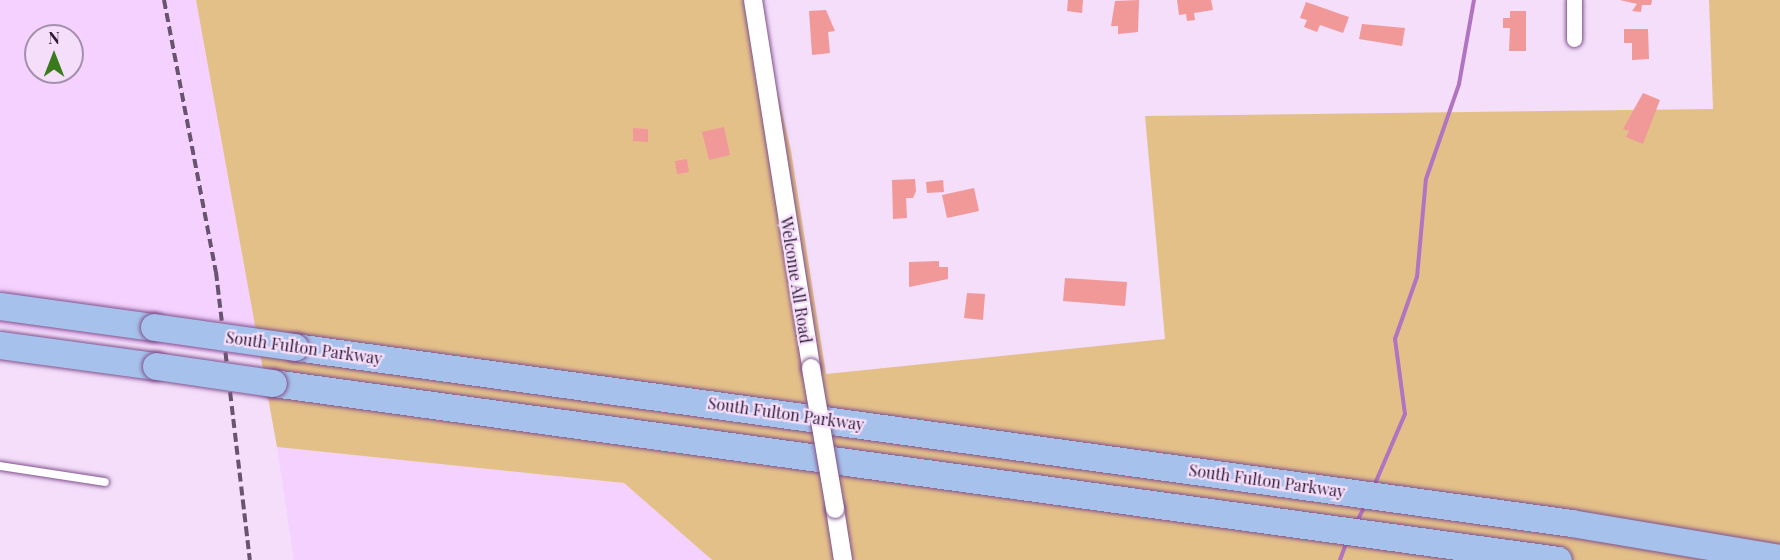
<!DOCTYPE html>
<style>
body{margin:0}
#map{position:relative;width:1780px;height:560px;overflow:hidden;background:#f4defa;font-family:"Playfair Display",serif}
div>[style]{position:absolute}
.built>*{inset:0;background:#f4d1fe}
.green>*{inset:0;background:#e4c089}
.stream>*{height:4px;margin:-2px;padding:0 2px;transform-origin:2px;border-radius:2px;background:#b074c0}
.building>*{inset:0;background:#f19899}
.roads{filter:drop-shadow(0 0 2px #80508d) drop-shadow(0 0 2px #80508d)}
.service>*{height:8px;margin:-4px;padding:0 4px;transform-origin:4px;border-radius:4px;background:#fff}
.minor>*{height:15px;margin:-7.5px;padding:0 7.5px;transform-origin:7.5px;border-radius:7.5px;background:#fff}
.tertiary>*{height:18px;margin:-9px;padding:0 9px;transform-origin:9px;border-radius:9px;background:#fff}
.motorway>*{height:27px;margin:-13.5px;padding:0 13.5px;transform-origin:13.5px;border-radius:13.5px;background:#a6c2ec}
.rail>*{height:4px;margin-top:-2px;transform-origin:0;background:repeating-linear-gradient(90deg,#68546e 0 9px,transparent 0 13.5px)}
.bridges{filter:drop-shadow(0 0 2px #80508d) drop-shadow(0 0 2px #80508d)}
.tertiary-bridge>*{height:18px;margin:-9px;padding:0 9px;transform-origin:9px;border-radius:9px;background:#fff}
.motorway-bridge>*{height:27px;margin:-13.5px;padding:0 13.5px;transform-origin:13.5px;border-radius:13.5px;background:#a6c2ec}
span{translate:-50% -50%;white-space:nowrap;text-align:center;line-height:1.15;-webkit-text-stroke:4.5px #f4defa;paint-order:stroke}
.street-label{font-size:16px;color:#2f1b35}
.north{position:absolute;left:24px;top:24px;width:60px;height:60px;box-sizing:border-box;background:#f4defa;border:2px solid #a590ab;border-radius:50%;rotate:0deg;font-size:16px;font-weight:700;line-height:24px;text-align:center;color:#2f1b35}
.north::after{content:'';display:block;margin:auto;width:21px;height:27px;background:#377b1c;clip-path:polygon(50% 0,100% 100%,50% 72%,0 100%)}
</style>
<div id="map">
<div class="built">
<i style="clip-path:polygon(evenodd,0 0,196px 0,261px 359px,0 327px,0 0,36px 36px,72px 36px,72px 72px,36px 72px,36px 36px)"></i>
<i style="clip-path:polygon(277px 447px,624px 483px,712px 560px,294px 560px)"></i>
</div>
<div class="green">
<i style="clip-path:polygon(196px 0,756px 0,791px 151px,826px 374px,1165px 339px,1145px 116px,1713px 109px,1709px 0,1780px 0,1780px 560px,712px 560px,624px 483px,277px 447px)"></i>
</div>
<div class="stream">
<i style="left:1374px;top:486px;width:78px;rotate:-66.7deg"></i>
<i style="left:1405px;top:414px;width:76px;rotate:-97.6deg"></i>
<i style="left:1395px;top:339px;width:66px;rotate:-70.5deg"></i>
<i style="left:1417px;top:277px;width:98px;rotate:-84.8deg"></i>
<i style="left:1426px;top:179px;width:101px;rotate:-70.8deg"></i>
<i style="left:1459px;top:84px;width:85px;rotate:-79.9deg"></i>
<i style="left:1357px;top:521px;width:19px;rotate:-62deg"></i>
<i style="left:1340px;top:560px;width:20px;rotate:-70deg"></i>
</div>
<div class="building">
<i style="clip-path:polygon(1068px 0,1083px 0,1082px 13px,1067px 11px)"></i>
<i style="clip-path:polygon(1139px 0,1138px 32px,1118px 34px,1118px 26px,1111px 26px,1115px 1px)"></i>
<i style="clip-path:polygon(1177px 0,1211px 0,1213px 10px,1194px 13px,1195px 20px,1187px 21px,1186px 14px,1179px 15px)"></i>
<i style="clip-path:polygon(1620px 0,1652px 0,1651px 5px,1642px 5px,1641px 12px,1632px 11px,1637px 4px)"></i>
<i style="clip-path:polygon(1306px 2px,1349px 17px,1343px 33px,1320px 25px,1317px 32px,1304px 27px,1307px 20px,1300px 18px)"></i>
<i style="clip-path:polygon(826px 10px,835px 31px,828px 32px,830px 53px,812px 55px,809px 11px)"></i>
<i style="clip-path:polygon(1510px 11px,1526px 11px,1526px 51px,1509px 51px,1510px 28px,1503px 28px,1503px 18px,1510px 18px)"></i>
<i style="clip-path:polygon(1362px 24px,1405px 28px,1402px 46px,1359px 39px)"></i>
<i style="clip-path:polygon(1624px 29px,1648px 29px,1649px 59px,1632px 60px,1632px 43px,1624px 43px)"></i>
<i style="clip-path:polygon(1643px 93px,1660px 100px,1643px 144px,1626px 137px,1629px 131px,1623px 129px)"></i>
<i style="clip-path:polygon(724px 127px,730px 155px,709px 160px,702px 132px)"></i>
<i style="clip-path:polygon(633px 128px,648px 129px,648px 142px,633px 141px)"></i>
<i style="clip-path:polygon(687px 159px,689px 172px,677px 174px,675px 161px)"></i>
<i style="clip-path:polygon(915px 179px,916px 191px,913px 198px,906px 198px,907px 218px,893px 219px,892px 180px)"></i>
<i style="clip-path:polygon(943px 180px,944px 192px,927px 193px,926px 182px)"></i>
<i style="clip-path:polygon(974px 188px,979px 211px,947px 218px,942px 195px)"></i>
<i style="clip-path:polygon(939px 261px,939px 267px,948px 267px,948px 279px,909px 287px,909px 262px)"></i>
<i style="clip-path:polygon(1065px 278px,1127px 282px,1125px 306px,1063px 301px)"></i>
<i style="clip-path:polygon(967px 293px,985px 294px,983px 320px,964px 318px)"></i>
</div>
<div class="roads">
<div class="service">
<i style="left:0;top:466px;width:106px;rotate:8.7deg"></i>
</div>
<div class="minor">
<i style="left:1574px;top:39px;width:39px;rotate:-90deg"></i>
</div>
<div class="tertiary">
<i style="left:753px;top:0;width:373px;rotate:81deg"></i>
<i style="left:835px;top:509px;width:52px;rotate:81.1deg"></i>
</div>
<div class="motorway">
<i style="left:0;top:306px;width:155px;rotate:7.8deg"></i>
<i style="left:0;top:345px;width:157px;rotate:7.7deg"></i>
<i style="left:295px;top:347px;width:1288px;rotate:7.85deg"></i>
<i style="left:1571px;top:523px;width:212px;rotate:9.5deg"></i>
<i style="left:273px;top:383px;width:1297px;rotate:7.84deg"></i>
</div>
</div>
<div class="rail">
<i style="left:164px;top:0;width:277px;rotate:79.2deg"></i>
<i style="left:216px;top:272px;width:290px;rotate:83.3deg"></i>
</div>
<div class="bridges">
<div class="tertiary-bridge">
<i style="left:811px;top:368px;width:143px;rotate:80.3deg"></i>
</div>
<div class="motorway-bridge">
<i style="left:154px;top:327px;width:142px;rotate:8.1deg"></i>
<i style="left:156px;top:366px;width:118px;rotate:8.3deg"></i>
</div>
</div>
<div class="street-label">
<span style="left:796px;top:280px;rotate:81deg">Welcome All Road</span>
<span style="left:304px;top:348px;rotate:8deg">South Fulton Parkway</span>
<span style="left:786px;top:414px;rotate:8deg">South Fulton Parkway</span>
<span style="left:1267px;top:481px;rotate:8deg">South Fulton Parkway</span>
</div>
<div class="north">N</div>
</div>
